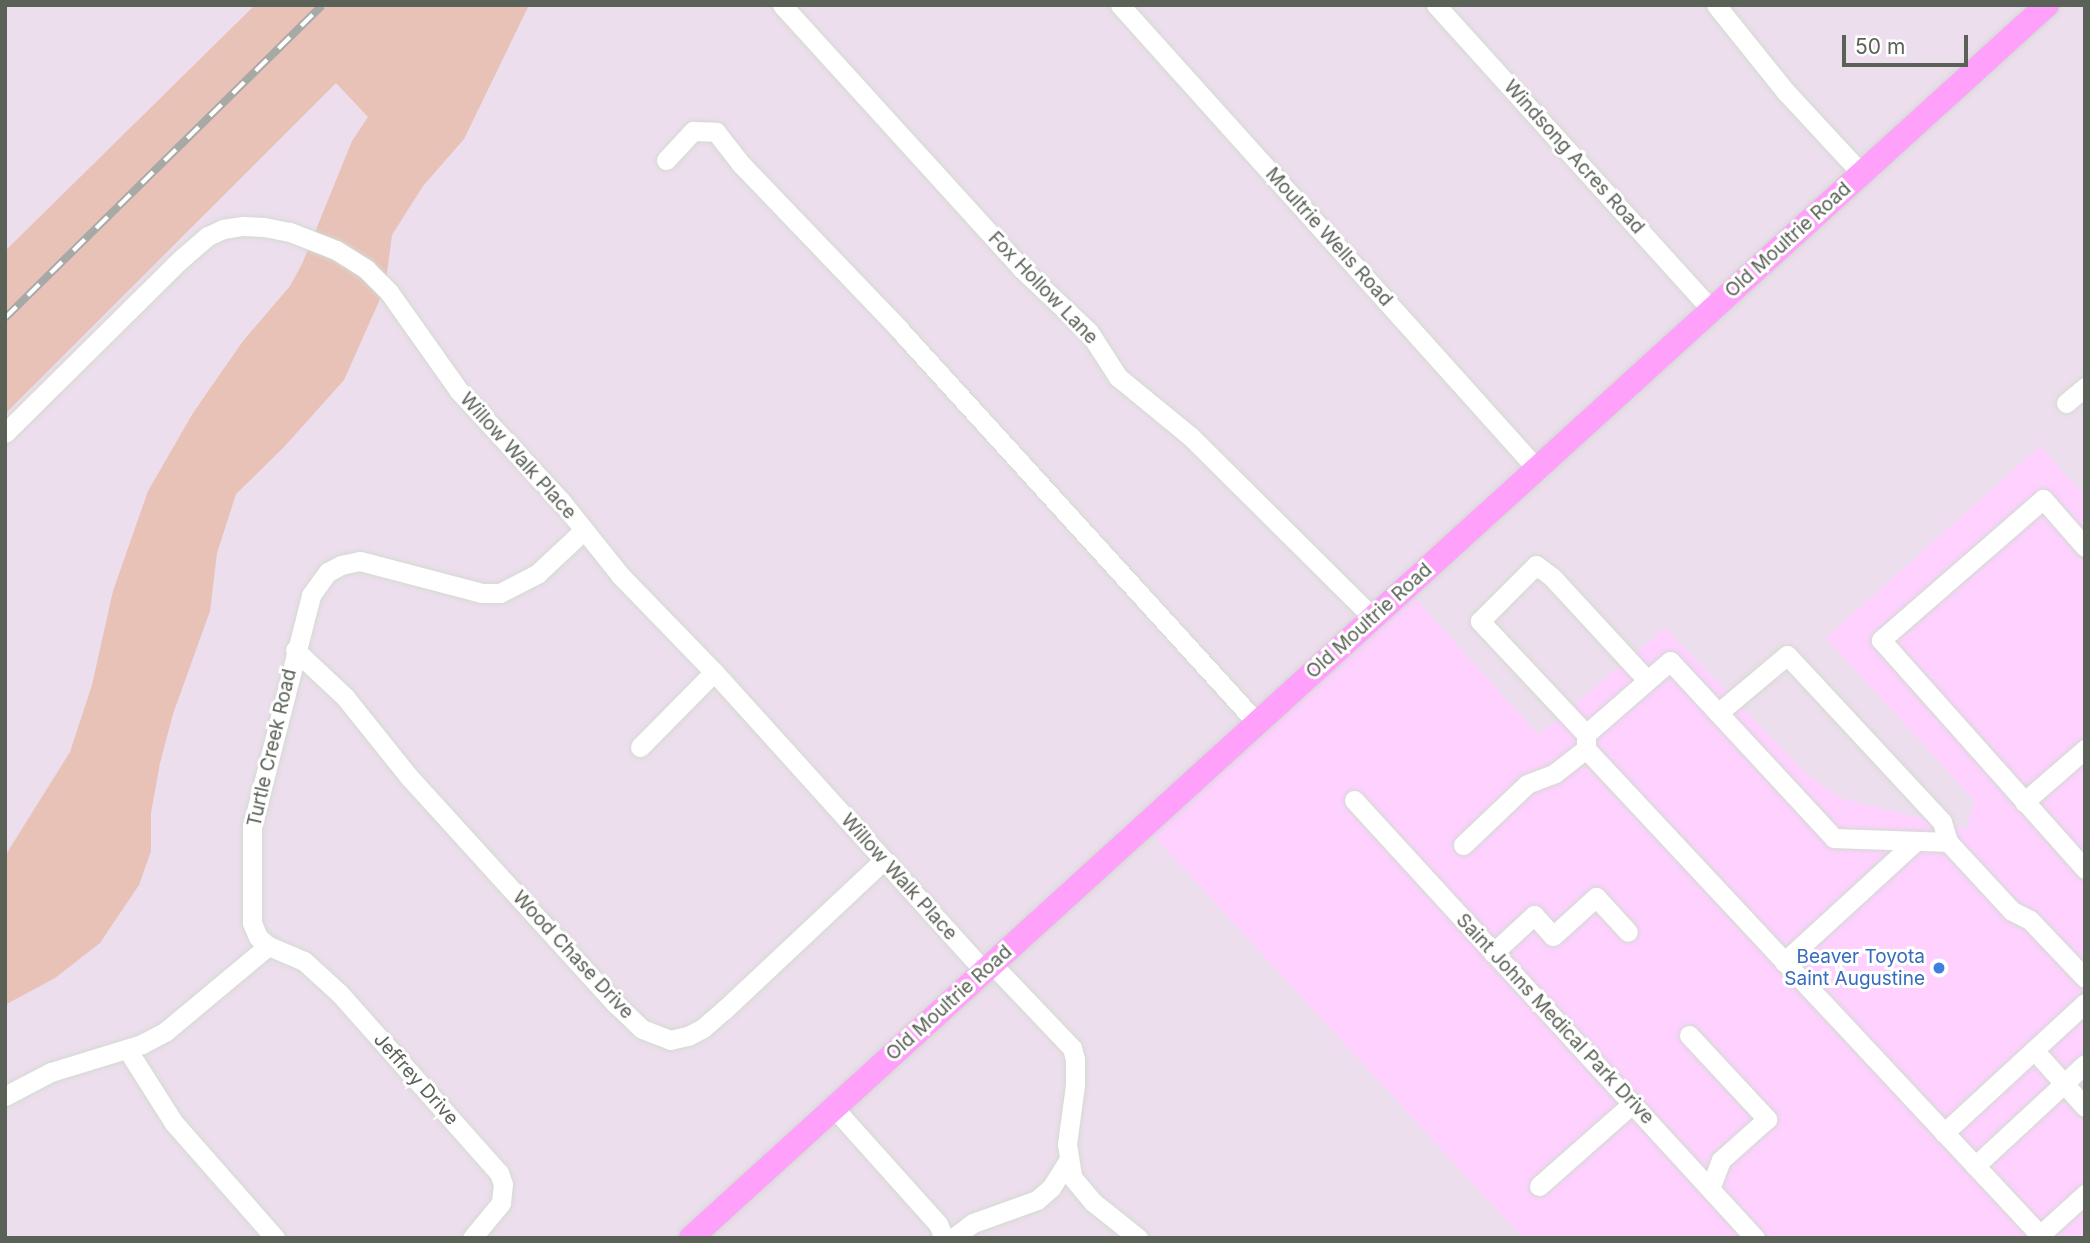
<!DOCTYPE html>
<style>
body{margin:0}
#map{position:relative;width:2090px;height:1243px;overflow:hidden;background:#eddeed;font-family:Inter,sans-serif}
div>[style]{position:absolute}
.commercial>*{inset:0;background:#fed1ff}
.green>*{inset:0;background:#e8c1b7}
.roads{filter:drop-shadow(0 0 2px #d3dad2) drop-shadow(0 0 2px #d3dad2)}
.minor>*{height:19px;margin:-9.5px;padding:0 9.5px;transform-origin:9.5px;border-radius:9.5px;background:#fff}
.major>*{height:24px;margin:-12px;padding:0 12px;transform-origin:12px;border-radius:12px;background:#ffa1fa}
.rail>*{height:8px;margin-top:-4px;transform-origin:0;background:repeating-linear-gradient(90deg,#fff 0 16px,#a7a9a6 0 32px);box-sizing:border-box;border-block:2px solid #a7a9a6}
.dots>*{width:19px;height:19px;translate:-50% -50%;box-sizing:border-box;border:4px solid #fff;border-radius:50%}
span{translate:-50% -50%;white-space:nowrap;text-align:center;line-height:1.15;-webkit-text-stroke:6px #fff;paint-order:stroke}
.street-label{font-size:19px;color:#5a6157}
.shop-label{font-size:19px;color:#366cbe}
.right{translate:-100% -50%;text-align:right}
.frame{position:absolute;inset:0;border:7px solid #5a6157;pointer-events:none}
.scale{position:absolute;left:1842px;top:35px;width:126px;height:32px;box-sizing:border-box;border:4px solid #5a6157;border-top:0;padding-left:9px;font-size:21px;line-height:24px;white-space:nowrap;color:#5a6157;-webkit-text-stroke:5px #fff;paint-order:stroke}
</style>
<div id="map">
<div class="commercial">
<i style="clip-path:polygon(2040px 446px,2085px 496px,2085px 1238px,1523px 1238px,1150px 832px,1411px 594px,1539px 735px,1665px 628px,1807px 775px,1843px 799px,1967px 829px,1974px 800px,1826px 638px)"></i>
</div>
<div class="green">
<i style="clip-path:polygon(255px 5px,529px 5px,464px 139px,423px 186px,392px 235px,385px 288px,344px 380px,284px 447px,236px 494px,217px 553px,210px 611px,173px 714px,160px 763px,151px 813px,151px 851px,139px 885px,100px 943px,55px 978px,5px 1005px,5px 856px,70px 752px,92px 685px,113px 591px,148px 491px,193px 413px,243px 341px,290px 286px,302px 264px,352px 141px,368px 117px,336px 83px,5px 414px,5px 251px)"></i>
</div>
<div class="roads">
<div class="minor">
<i style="left:782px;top:5px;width:355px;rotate:47.7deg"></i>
<i style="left:1021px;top:268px;width:93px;rotate:43.3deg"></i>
<i style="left:1089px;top:332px;width:54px;rotate:57.2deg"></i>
<i style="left:1118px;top:377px;width:94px;rotate:39.4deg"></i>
<i style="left:1191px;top:437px;width:257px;rotate:44.8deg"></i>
<i style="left:1120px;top:5px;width:624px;rotate:48.05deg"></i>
<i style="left:1436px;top:5px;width:411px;rotate:47.9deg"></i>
<i style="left:1716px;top:5px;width:112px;rotate:51.2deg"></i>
<i style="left:1786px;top:92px;width:112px;rotate:47.2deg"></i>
<i style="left:666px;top:160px;width:40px;rotate:-47deg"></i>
<i style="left:693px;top:131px;width:23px;rotate:2deg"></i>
<i style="left:716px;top:132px;width:41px;rotate:52deg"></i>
<i style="left:741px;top:164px;width:227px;rotate:46.2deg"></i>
<i style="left:898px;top:328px;width:534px;rotate:47.73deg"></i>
<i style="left:2066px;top:403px;width:25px;rotate:-40deg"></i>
<i style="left:5px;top:433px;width:246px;rotate:-44.7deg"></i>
<i style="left:180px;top:260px;width:37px;rotate:-41deg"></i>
<i style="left:208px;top:236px;width:17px;rotate:-25deg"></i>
<i style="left:223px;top:229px;width:20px;rotate:-9deg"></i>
<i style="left:243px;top:226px;width:21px;rotate:3deg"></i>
<i style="left:264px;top:227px;width:26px;rotate:11deg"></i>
<i style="left:290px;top:232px;width:49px;rotate:21.4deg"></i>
<i style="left:336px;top:250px;width:36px;rotate:32deg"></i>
<i style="left:366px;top:269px;width:33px;rotate:45deg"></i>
<i style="left:389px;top:292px;width:121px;rotate:54.7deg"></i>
<i style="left:459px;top:391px;width:150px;rotate:47.2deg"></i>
<i style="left:561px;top:501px;width:95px;rotate:51.4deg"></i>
<i style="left:620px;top:575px;width:135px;rotate:45.9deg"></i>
<i style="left:714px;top:672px;width:403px;rotate:47.9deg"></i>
<i style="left:2085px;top:547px;width:64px;rotate:-131.2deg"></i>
<i style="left:2043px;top:499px;width:215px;rotate:139deg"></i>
<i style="left:1881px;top:640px;width:307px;rotate:48.3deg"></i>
<i style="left:295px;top:650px;width:69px;rotate:43.2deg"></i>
<i style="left:345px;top:697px;width:104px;rotate:51.3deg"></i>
<i style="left:410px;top:778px;width:306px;rotate:47.7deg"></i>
<i style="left:616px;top:1004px;width:36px;rotate:44deg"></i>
<i style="left:642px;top:1029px;width:30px;rotate:21deg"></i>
<i style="left:670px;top:1040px;width:18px;rotate:-13deg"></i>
<i style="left:688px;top:1036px;width:17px;rotate:-28deg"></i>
<i style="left:703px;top:1028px;width:28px;rotate:-41deg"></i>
<i style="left:724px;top:1010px;width:219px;rotate:-43.2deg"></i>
<i style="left:1718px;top:713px;width:90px;rotate:-40deg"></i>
<i style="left:1787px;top:655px;width:228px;rotate:47.1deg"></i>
<i style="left:1942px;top:822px;width:21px;rotate:73deg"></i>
<i style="left:1586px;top:734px;width:155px;rotate:-133.2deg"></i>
<i style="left:1480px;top:621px;width:79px;rotate:-45deg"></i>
<i style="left:1536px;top:565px;width:20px;rotate:37deg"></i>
<i style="left:1552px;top:577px;width:140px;rotate:47.3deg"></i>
<i style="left:640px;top:747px;width:105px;rotate:-45.4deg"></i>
<i style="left:1354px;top:800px;width:594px;rotate:47.53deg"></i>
<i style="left:2024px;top:802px;width:81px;rotate:-41deg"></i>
<i style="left:1463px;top:845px;width:88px;rotate:-43.6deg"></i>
<i style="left:1527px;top:784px;width:30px;rotate:-21deg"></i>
<i style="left:1555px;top:773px;width:39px;rotate:-38deg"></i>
<i style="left:1493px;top:953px;width:56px;rotate:-42.8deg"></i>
<i style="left:1534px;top:915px;width:28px;rotate:48deg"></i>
<i style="left:1553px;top:936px;width:58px;rotate:-42.2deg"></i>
<i style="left:1596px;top:897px;width:47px;rotate:47.6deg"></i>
<i style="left:1784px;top:962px;width:179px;rotate:-42.5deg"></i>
<i style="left:992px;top:964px;width:116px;rotate:46.4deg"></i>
<i style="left:1072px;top:1048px;width:11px;rotate:75deg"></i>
<i style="left:1075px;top:1059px;width:26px;rotate:90deg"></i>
<i style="left:1075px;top:1085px;width:60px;rotate:97.7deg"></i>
<i style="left:1067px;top:1144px;width:33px;rotate:81deg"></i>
<i style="left:1072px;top:1177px;width:33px;rotate:50deg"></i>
<i style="left:1093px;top:1202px;width:58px;rotate:38.7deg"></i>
<i style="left:2085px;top:978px;width:80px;rotate:-133.5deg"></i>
<i style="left:2030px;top:920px;width:20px;rotate:-153deg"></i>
<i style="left:2012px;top:911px;width:94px;rotate:-132.8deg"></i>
<i style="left:1948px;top:842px;width:114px;rotate:-178deg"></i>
<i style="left:1834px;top:838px;width:241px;rotate:-132.8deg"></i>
<i style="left:1670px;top:661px;width:111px;rotate:139deg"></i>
<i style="left:1586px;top:734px;width:15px;rotate:90deg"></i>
<i style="left:1586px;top:749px;width:665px;rotate:46.95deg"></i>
<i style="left:2040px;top:1235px;width:61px;rotate:-42.3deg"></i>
<i style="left:2085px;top:1003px;width:69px;rotate:137.3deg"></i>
<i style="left:2034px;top:1050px;width:76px;rotate:48.2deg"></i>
<i style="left:1689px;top:1035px;width:115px;rotate:47.1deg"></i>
<i style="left:1767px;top:1119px;width:62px;rotate:138.3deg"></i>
<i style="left:1721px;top:1160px;width:30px;rotate:111deg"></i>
<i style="left:127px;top:1049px;width:88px;rotate:57.6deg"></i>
<i style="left:174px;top:1123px;width:153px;rotate:48.7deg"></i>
<i style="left:5px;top:1096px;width:52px;rotate:-27.6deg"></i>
<i style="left:51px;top:1072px;width:95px;rotate:-17.1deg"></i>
<i style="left:142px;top:1044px;width:27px;rotate:-28deg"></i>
<i style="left:166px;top:1031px;width:133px;rotate:-39.8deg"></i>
<i style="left:834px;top:1108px;width:156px;rotate:48.1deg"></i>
<i style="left:938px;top:1224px;width:15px;rotate:67deg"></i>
<i style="left:1944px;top:1133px;width:122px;rotate:-42.7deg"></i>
<i style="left:1975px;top:1166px;width:150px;rotate:-42.8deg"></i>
<i style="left:1539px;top:1186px;width:124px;rotate:-41.4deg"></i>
<i style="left:472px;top:1238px;width:45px;rotate:-50.4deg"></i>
<i style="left:501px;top:1203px;width:19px;rotate:-84deg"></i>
<i style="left:503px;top:1184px;width:12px;rotate:-110deg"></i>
<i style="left:499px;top:1173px;width:241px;rotate:-131.6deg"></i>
<i style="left:339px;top:993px;width:47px;rotate:-137.6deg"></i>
<i style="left:304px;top:961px;width:39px;rotate:-157deg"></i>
<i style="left:268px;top:946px;width:13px;rotate:-138deg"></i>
<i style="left:258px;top:937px;width:15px;rotate:-113deg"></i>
<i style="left:252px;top:923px;width:96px;rotate:-90deg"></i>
<i style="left:252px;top:827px;width:239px;rotate:-75.7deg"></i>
<i style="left:311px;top:595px;width:29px;rotate:-54deg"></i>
<i style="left:328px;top:572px;width:15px;rotate:-28deg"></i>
<i style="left:341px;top:565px;width:19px;rotate:-12deg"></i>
<i style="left:360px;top:561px;width:126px;rotate:14.7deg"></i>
<i style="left:482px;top:593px;width:18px"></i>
<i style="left:500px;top:593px;width:42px;rotate:-27.2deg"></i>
<i style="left:537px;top:574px;width:64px;rotate:-43.1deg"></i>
<i style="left:953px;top:1238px;width:25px;rotate:-37deg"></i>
<i style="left:973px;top:1223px;width:68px;rotate:-19.8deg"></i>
<i style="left:1037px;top:1200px;width:18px;rotate:-41deg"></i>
<i style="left:1051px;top:1188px;width:31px;rotate:-58deg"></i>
</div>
<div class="major">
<i style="left:691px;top:1238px;width:1833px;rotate:-42.28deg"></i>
</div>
</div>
<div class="rail">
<i style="left:5px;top:318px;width:445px;rotate:-44.6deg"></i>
</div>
<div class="dots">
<i style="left:1939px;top:968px;background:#3f7fe0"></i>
</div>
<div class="street-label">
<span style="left:1574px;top:157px;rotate:48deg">Windsong Acres Road</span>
<span style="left:1329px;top:237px;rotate:48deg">Moultrie Wells Road</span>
<span style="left:1788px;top:240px;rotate:-42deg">Old Moultrie Road</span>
<span style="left:1043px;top:288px;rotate:46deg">Fox Hollow Lane</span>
<span style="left:518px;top:456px;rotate:48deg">Willow Walk Place</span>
<span style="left:1369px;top:621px;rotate:-42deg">Old Moultrie Road</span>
<span style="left:272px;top:748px;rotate:-77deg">Turtle Creek Road</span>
<span style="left:899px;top:877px;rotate:48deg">Willow Walk Place</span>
<span style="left:573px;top:955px;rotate:47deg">Wood Chase Drive</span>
<span style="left:949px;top:1003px;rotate:-42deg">Old Moultrie Road</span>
<span style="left:1555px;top:1019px;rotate:47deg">Saint Johns Medical Park Drive</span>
<span style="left:416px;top:1079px;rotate:48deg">Jeffrey Drive</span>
</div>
<div class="shop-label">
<span class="right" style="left:1925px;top:968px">Beaver Toyota<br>Saint Augustine</span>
</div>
<div class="frame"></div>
<div class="scale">50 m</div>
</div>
